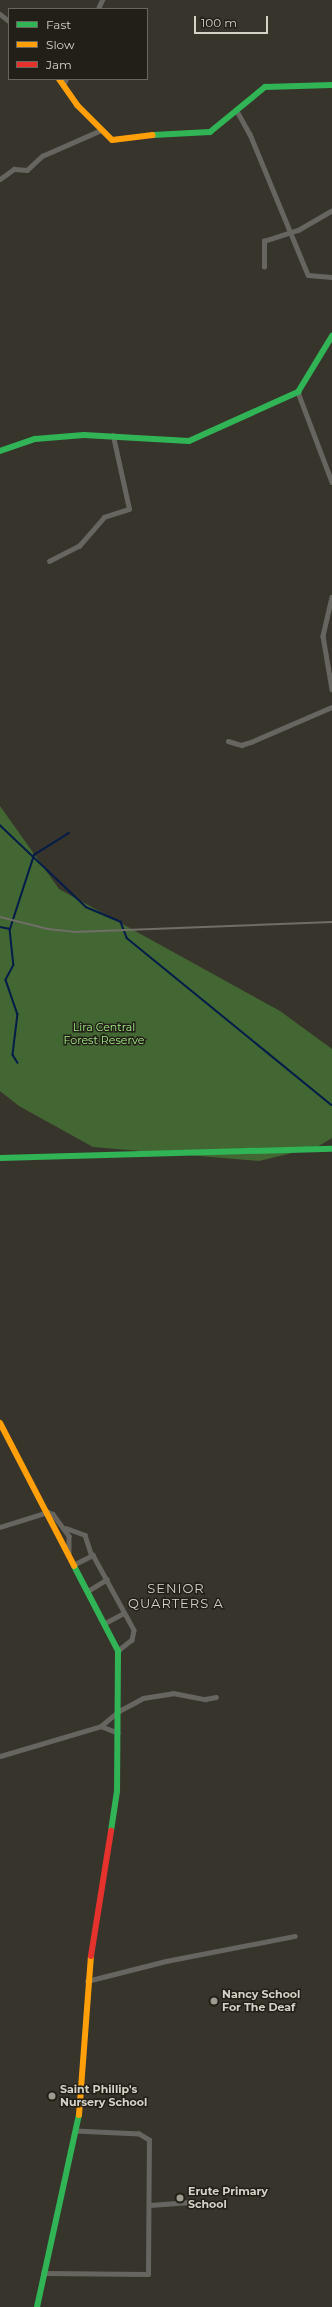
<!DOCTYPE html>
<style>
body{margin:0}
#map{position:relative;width:332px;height:2307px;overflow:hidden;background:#37342b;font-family:Montserrat,sans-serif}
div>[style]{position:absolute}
.green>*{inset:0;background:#436733}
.stream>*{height:1.5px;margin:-0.75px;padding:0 0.75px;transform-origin:0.75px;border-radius:0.75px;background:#051c49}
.street>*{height:4.5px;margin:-2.25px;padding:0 2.25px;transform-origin:2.25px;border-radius:2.25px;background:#67655f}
.fast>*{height:6px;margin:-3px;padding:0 3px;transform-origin:3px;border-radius:3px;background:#30b455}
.slow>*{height:6px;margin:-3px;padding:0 3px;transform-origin:3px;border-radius:3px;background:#ff9f0a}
.jam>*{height:6px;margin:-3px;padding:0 3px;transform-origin:3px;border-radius:3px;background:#e5322d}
.rail>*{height:1.5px;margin:-0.75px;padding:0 0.75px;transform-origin:0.75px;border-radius:0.75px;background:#6f6e67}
.dots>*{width:11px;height:11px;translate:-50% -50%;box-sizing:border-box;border:2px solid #211f17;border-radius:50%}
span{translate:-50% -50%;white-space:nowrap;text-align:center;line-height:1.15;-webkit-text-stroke:3px #211f17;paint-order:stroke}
.park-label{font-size:11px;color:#a2eb84}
.poi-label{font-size:11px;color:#d4d2c7;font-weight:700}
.left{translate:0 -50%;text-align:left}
.quarter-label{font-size:13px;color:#d4d2c7;letter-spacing:1px}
.legend{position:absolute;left:8px;top:8px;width:140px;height:72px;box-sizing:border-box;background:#211f17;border:1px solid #69675d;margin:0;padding:5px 7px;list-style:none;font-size:12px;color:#d4d2c7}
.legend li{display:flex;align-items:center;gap:8px;height:20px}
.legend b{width:20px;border:1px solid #69675d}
.scale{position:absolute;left:194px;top:16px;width:74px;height:18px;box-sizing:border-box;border:2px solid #d4d2c7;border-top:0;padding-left:5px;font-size:12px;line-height:14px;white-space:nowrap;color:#d4d2c7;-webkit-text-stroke:3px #211f17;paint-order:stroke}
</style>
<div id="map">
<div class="green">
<i style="clip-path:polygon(0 806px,59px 889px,280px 1011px,332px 1049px,332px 1138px,317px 1147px,259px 1161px,93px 1147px,19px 1106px,0 1091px)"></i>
</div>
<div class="stream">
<i style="left:0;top:825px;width:119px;rotate:43.6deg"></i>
<i style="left:86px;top:907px;width:38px;rotate:23deg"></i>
<i style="left:121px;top:922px;width:17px;rotate:69deg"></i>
<i style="left:127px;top:938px;width:264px;rotate:39.2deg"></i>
<i style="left:0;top:927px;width:10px;rotate:11deg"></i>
<i style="left:10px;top:929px;width:78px;rotate:-72deg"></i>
<i style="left:34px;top:855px;width:41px;rotate:-32.2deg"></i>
<i style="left:10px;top:929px;width:36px;rotate:84deg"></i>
<i style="left:14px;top:965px;width:17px;rotate:118deg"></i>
<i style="left:6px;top:980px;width:36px;rotate:71deg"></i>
<i style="left:18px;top:1014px;width:41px;rotate:97deg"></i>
<i style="left:13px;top:1055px;width:9px;rotate:58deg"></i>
</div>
<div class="street">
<i style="left:98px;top:9px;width:10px;rotate:-66deg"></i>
<i style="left:0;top:14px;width:11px;rotate:38deg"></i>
<i style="left:63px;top:86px;width:8px;rotate:-67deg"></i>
<i style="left:237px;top:111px;width:26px;rotate:61deg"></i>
<i style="left:250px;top:134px;width:152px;rotate:67.6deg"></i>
<i style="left:308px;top:275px;width:24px;rotate:5deg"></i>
<i style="left:0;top:179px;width:17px;rotate:-36deg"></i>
<i style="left:14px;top:169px;width:13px;rotate:4deg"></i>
<i style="left:27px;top:170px;width:21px;rotate:-43deg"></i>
<i style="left:42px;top:156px;width:62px;rotate:-23.7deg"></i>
<i style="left:264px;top:267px;width:26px;rotate:-90deg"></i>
<i style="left:264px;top:241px;width:36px;rotate:-18deg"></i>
<i style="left:298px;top:230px;width:39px;rotate:-30deg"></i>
<i style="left:298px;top:392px;width:96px;rotate:69.3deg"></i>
<i style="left:49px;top:561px;width:34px;rotate:-27deg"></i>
<i style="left:79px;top:546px;width:38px;rotate:-49deg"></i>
<i style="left:104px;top:517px;width:26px;rotate:-18deg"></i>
<i style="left:129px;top:509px;width:75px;rotate:-102.4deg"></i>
<i style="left:332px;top:597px;width:40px;rotate:103deg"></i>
<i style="left:323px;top:636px;width:54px;rotate:80.4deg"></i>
<i style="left:228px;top:741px;width:14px;rotate:17deg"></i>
<i style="left:241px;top:745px;width:10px;rotate:-17deg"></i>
<i style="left:251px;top:742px;width:88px;rotate:-23.4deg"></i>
<i style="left:0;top:1527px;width:50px;rotate:-17.4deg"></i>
<i style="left:48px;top:1512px;width:5px;rotate:22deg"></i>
<i style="left:53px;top:1514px;width:27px;rotate:54deg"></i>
<i style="left:69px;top:1536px;width:17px;rotate:90deg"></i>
<i style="left:66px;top:1528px;width:20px;rotate:20deg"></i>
<i style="left:85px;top:1535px;width:20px;rotate:72deg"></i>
<i style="left:75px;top:1564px;width:20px;rotate:-27deg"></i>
<i style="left:93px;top:1555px;width:85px;rotate:61.3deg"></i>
<i style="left:134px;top:1630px;width:10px;rotate:101deg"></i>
<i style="left:132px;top:1640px;width:18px;rotate:142deg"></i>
<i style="left:88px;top:1591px;width:22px;rotate:-32deg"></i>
<i style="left:105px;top:1623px;width:21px;rotate:-28deg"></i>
<i style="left:101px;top:1726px;width:18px;rotate:22deg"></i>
<i style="left:0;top:1756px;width:105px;rotate:-16.5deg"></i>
<i style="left:101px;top:1726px;width:23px;rotate:-40deg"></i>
<i style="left:119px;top:1711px;width:27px;rotate:-28deg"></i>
<i style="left:143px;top:1698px;width:30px;rotate:-9deg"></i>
<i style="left:173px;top:1693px;width:33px;rotate:11deg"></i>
<i style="left:205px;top:1699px;width:11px;rotate:-10deg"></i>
<i style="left:87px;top:1981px;width:81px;rotate:-14.2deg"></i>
<i style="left:166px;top:1961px;width:131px;rotate:-11deg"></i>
<i style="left:150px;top:2205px;width:40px;rotate:-4.3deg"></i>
<i style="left:43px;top:2273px;width:105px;rotate:0.5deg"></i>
<i style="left:148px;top:2274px;width:134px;rotate:-89.6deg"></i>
<i style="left:149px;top:2140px;width:12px;rotate:-149deg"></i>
<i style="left:139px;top:2134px;width:63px;rotate:-177.3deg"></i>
</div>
<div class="fast">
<i style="left:153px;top:135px;width:57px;rotate:-3deg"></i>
<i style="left:210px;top:132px;width:71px;rotate:-39.3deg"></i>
<i style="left:265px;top:87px;width:67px;rotate:-1.7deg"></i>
<i style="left:0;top:451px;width:37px;rotate:-19deg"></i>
<i style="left:35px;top:439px;width:49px;rotate:-4.7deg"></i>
<i style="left:84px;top:435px;width:105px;rotate:3.3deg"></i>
<i style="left:189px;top:441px;width:120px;rotate:-24.2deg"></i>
<i style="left:298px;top:392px;width:66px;rotate:-58.7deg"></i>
<i style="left:0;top:1158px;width:332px;rotate:-1.6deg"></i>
<i style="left:74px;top:1566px;width:96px;rotate:62.6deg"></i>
<i style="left:118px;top:1651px;width:140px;rotate:90.4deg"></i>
<i style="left:117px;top:1791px;width:40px;rotate:98.5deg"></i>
<i style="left:37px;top:2307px;width:197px;rotate:-77.7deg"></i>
</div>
<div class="slow">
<i style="left:59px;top:79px;width:32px;rotate:55deg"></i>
<i style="left:77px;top:105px;width:49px;rotate:45deg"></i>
<i style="left:112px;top:140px;width:41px;rotate:-7deg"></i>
<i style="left:0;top:1423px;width:161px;rotate:62.6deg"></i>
<i style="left:79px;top:2115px;width:159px;rotate:-85.7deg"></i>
</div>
<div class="jam">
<i style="left:91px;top:1956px;width:127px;rotate:-80.9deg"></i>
</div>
<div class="rail">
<i style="left:0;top:917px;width:49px;rotate:14deg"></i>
<i style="left:48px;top:929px;width:27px;rotate:6deg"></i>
<i style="left:75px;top:932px;width:257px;rotate:-2.2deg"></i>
</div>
<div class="dots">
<i style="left:214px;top:2001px;background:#9d9b90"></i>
<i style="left:52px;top:2096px;background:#9d9b90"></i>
<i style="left:180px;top:2198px;background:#9d9b90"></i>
</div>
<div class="park-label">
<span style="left:104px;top:1034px">Lira Central<br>Forest Reserve</span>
</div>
<div class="poi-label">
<span class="left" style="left:222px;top:2001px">Nancy School<br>For The Deaf</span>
<span class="left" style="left:60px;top:2096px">Saint Phillip's<br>Nursery School</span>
<span class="left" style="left:188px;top:2198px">Erute Primary<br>School</span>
</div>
<div class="quarter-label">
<span style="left:176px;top:1596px">SENIOR<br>QUARTERS A</span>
</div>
<ul class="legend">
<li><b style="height:5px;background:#30b455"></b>Fast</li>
<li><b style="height:5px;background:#ff9f0a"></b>Slow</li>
<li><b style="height:5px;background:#e5322d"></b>Jam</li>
</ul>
<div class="scale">100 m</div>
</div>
